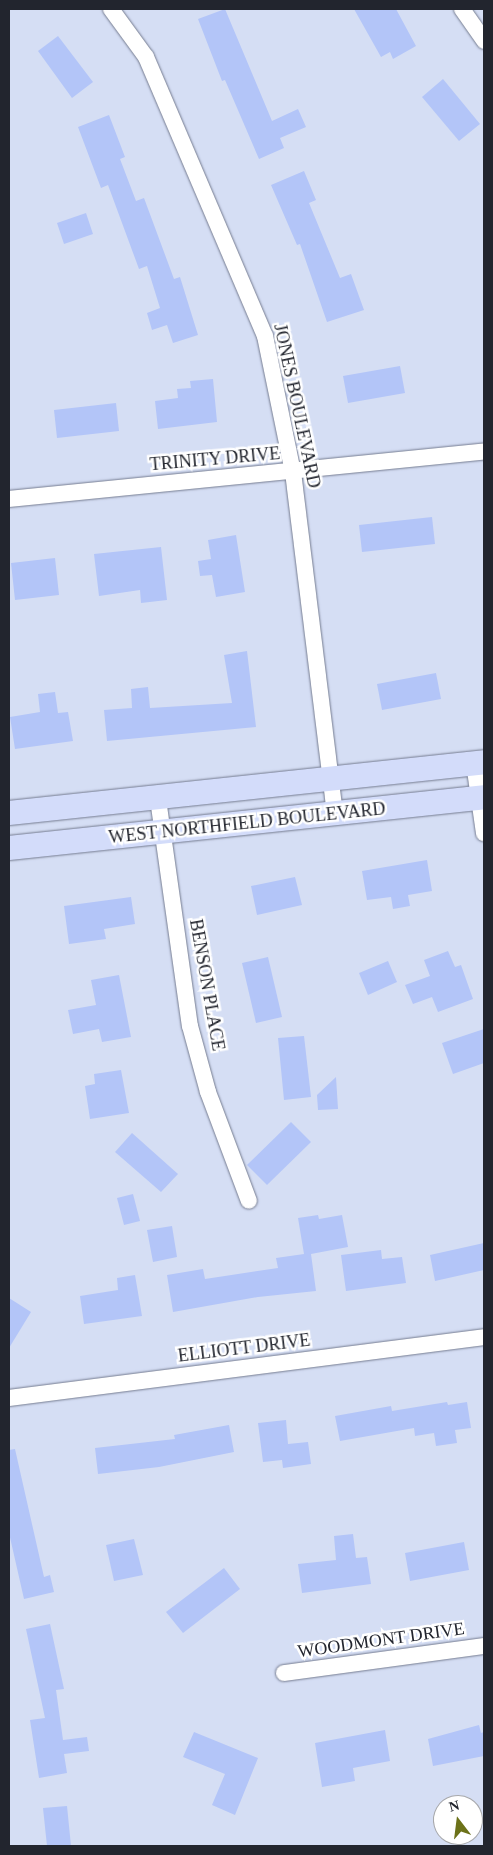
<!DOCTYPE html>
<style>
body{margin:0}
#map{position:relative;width:493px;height:1855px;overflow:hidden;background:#d5def4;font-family:Georgia,serif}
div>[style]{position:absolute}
.building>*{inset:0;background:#b3c5f8}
.roads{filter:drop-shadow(0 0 1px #757c90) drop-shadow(0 0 1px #757c90)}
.street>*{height:16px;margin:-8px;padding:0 8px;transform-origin:8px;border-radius:8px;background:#fff}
.secondary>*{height:24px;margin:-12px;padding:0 12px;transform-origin:12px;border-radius:12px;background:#d3dcfa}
span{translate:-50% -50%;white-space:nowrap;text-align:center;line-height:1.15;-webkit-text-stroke:5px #fff;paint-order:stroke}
.street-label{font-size:18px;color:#22252e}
.frame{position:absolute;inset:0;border:10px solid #22252e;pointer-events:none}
.north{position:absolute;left:433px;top:1795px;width:50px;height:50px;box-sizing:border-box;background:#fff;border:1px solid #a7a8ab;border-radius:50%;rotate:345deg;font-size:14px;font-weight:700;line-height:20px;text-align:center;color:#22252e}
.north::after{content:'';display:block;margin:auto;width:18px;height:22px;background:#6c7219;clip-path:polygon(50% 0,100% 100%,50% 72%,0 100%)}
</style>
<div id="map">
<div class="building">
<i style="clip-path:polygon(225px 9px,272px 121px,298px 109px,306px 127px,280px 138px,284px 148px,259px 159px,225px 80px,222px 81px,198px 19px)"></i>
<i style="clip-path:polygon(354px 9px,396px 9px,416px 46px,393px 59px,390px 52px,381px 57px)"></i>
<i style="clip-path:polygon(58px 36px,93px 82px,72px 98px,38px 51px)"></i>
<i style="clip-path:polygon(443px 79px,480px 124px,459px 141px,422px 97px)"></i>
<i style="clip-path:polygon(109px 115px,125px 157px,120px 159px,136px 201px,144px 198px,174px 279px,180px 277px,198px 335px,173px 343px,167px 325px,152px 330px,147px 313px,160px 308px,147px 266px,139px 269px,108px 185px,101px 188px,78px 127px)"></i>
<i style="clip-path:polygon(304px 171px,316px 200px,309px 203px,340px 278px,351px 274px,364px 310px,327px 322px,300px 244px,297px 245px,271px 185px)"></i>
<i style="clip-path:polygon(86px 213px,93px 234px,64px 244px,57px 223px)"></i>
<i style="clip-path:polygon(400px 366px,405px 393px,348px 403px,343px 376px)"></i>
<i style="clip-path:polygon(213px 379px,217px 422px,158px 429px,155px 401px,178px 398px,177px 389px,191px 388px,190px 381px)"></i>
<i style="clip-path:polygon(116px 403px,119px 431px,57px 438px,54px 410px)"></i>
<i style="clip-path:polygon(432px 517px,435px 544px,362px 552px,359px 525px)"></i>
<i style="clip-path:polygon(236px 535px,245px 592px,216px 597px,212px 575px,200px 576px,198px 561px,211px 559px,208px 540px)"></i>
<i style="clip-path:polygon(161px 547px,167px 600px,141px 603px,140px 590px,99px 596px,94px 554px)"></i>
<i style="clip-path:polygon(55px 558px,59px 595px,15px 600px,11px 563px)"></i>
<i style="clip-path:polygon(247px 651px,256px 727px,107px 741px,104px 710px,132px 708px,131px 689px,148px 687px,150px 708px,232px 703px,224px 655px)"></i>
<i style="clip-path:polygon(436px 673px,441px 699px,382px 710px,377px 684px)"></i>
<i style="clip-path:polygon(55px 692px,58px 713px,68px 712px,73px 741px,15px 749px,10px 717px,40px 712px,38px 694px)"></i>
<i style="clip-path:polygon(427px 860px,432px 891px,408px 895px,410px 906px,393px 909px,391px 897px,367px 900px,362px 871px)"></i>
<i style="clip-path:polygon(295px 877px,302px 905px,257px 915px,251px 886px)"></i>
<i style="clip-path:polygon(131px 897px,135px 924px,104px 929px,106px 939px,69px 944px,64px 906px)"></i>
<i style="clip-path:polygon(448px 951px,455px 967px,461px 965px,473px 999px,438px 1012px,432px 997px,413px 1004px,405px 985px,430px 976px,424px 960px)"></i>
<i style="clip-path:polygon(268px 957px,282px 1017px,256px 1023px,242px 963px)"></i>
<i style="clip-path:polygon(388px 961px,397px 982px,368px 995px,359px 973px)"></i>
<i style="clip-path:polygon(119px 975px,131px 1037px,102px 1042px,99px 1029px,73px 1034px,68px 1010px,96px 1005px,91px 980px)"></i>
<i style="clip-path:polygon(484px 1029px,484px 1063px,453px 1074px,442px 1043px)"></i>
<i style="clip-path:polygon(304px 1036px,311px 1097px,284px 1100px,278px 1038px)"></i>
<i style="clip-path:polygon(121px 1070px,129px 1113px,90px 1119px,85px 1086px,95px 1084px,94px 1074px)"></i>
<i style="clip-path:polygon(336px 1077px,338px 1109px,318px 1110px,317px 1095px)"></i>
<i style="clip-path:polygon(291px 1122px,311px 1142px,267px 1185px,247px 1165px)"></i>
<i style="clip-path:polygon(132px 1133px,178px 1174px,161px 1192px,115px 1152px)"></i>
<i style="clip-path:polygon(133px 1194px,140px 1221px,124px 1225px,117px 1198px)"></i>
<i style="clip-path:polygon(318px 1215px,319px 1219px,342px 1215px,348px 1247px,311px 1254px,316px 1291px,258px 1297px,173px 1312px,167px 1275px,203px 1269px,205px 1279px,278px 1268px,276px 1258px,304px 1254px,298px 1218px)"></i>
<i style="clip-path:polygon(172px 1226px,177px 1257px,153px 1262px,147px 1230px)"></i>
<i style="clip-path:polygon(484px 1243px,484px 1270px,435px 1281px,430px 1255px)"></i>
<i style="clip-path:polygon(381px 1250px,382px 1259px,402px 1257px,406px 1283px,346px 1291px,341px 1255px)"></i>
<i style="clip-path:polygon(135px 1275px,142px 1316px,84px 1324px,80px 1296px,118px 1290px,117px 1278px)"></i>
<i style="clip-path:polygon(9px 1298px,31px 1312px,9px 1348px)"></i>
<i style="clip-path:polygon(447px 1402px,448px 1405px,467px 1402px,471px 1428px,455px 1430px,457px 1443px,436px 1446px,434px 1433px,415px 1436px,414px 1428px,340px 1441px,335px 1416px,391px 1406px,392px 1411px)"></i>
<i style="clip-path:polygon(286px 1420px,288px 1444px,308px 1442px,311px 1464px,283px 1468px,282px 1460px,263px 1462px,258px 1423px)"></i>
<i style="clip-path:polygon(229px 1425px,234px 1452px,159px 1467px,98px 1474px,95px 1448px,175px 1439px,174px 1435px)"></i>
<i style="clip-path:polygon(15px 1449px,44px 1577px,50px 1575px,54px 1592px,24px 1599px,9px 1533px,9px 1450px)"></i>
<i style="clip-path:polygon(353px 1534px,356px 1558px,367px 1557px,371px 1584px,302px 1593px,298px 1564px,336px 1560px,334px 1536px)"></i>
<i style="clip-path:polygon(134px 1539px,143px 1575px,114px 1581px,106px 1545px)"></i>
<i style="clip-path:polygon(464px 1542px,469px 1570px,410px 1581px,405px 1553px)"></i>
<i style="clip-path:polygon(224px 1568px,240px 1589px,183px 1633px,166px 1612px)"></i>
<i style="clip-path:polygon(50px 1624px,64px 1689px,56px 1690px,63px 1740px,87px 1737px,89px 1751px,64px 1754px,67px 1773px,39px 1778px,30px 1720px,45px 1718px,26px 1629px)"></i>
<i style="clip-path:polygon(479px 1725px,481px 1733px,484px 1732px,484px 1756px,433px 1766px,428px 1739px)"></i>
<i style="clip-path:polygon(385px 1730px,390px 1761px,353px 1768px,355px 1781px,322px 1787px,315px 1743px)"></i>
<i style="clip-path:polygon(194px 1732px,258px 1758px,235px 1815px,212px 1805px,225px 1774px,183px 1757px)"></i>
<i style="clip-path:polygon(67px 1806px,71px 1846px,47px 1846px,43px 1808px)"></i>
</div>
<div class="roads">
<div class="street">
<i style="left:111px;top:9px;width:59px;rotate:53.9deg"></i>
<i style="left:146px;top:57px;width:303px;rotate:66.9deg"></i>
<i style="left:265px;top:336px;width:139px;rotate:78.4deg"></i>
<i style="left:293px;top:472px;width:345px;rotate:83deg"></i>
<i style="left:462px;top:9px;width:39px;rotate:55deg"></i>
<i style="left:9px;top:499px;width:477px;rotate:-5.7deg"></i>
<i style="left:474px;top:763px;width:71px;rotate:81.9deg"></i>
<i style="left:158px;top:799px;width:229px;rotate:82deg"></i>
<i style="left:190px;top:1026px;width:68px;rotate:74.7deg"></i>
<i style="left:208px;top:1092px;width:116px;rotate:69.4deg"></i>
<i style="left:9px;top:1398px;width:479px;rotate:-7.3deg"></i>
<i style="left:284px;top:1673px;width:202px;rotate:-7.7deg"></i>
</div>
<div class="secondary">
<i style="left:9px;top:813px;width:478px;rotate:-6.1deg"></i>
<i style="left:9px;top:848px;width:478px;rotate:-6.1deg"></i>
</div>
</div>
<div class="street-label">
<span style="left:297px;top:406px;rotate:78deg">JONES BOULEVARD</span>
<span style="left:215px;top:459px;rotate:-5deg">TRINITY DRIVE</span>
<span style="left:247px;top:823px;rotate:-6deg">WEST NORTHFIELD BOULEVARD</span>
<span style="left:207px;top:985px;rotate:80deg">BENSON PLACE</span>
<span style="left:244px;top:1348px;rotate:-7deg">ELLIOTT DRIVE</span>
<span style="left:381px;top:1640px;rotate:-8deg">WOODMONT DRIVE</span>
</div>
<div class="frame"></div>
<div class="north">N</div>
</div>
